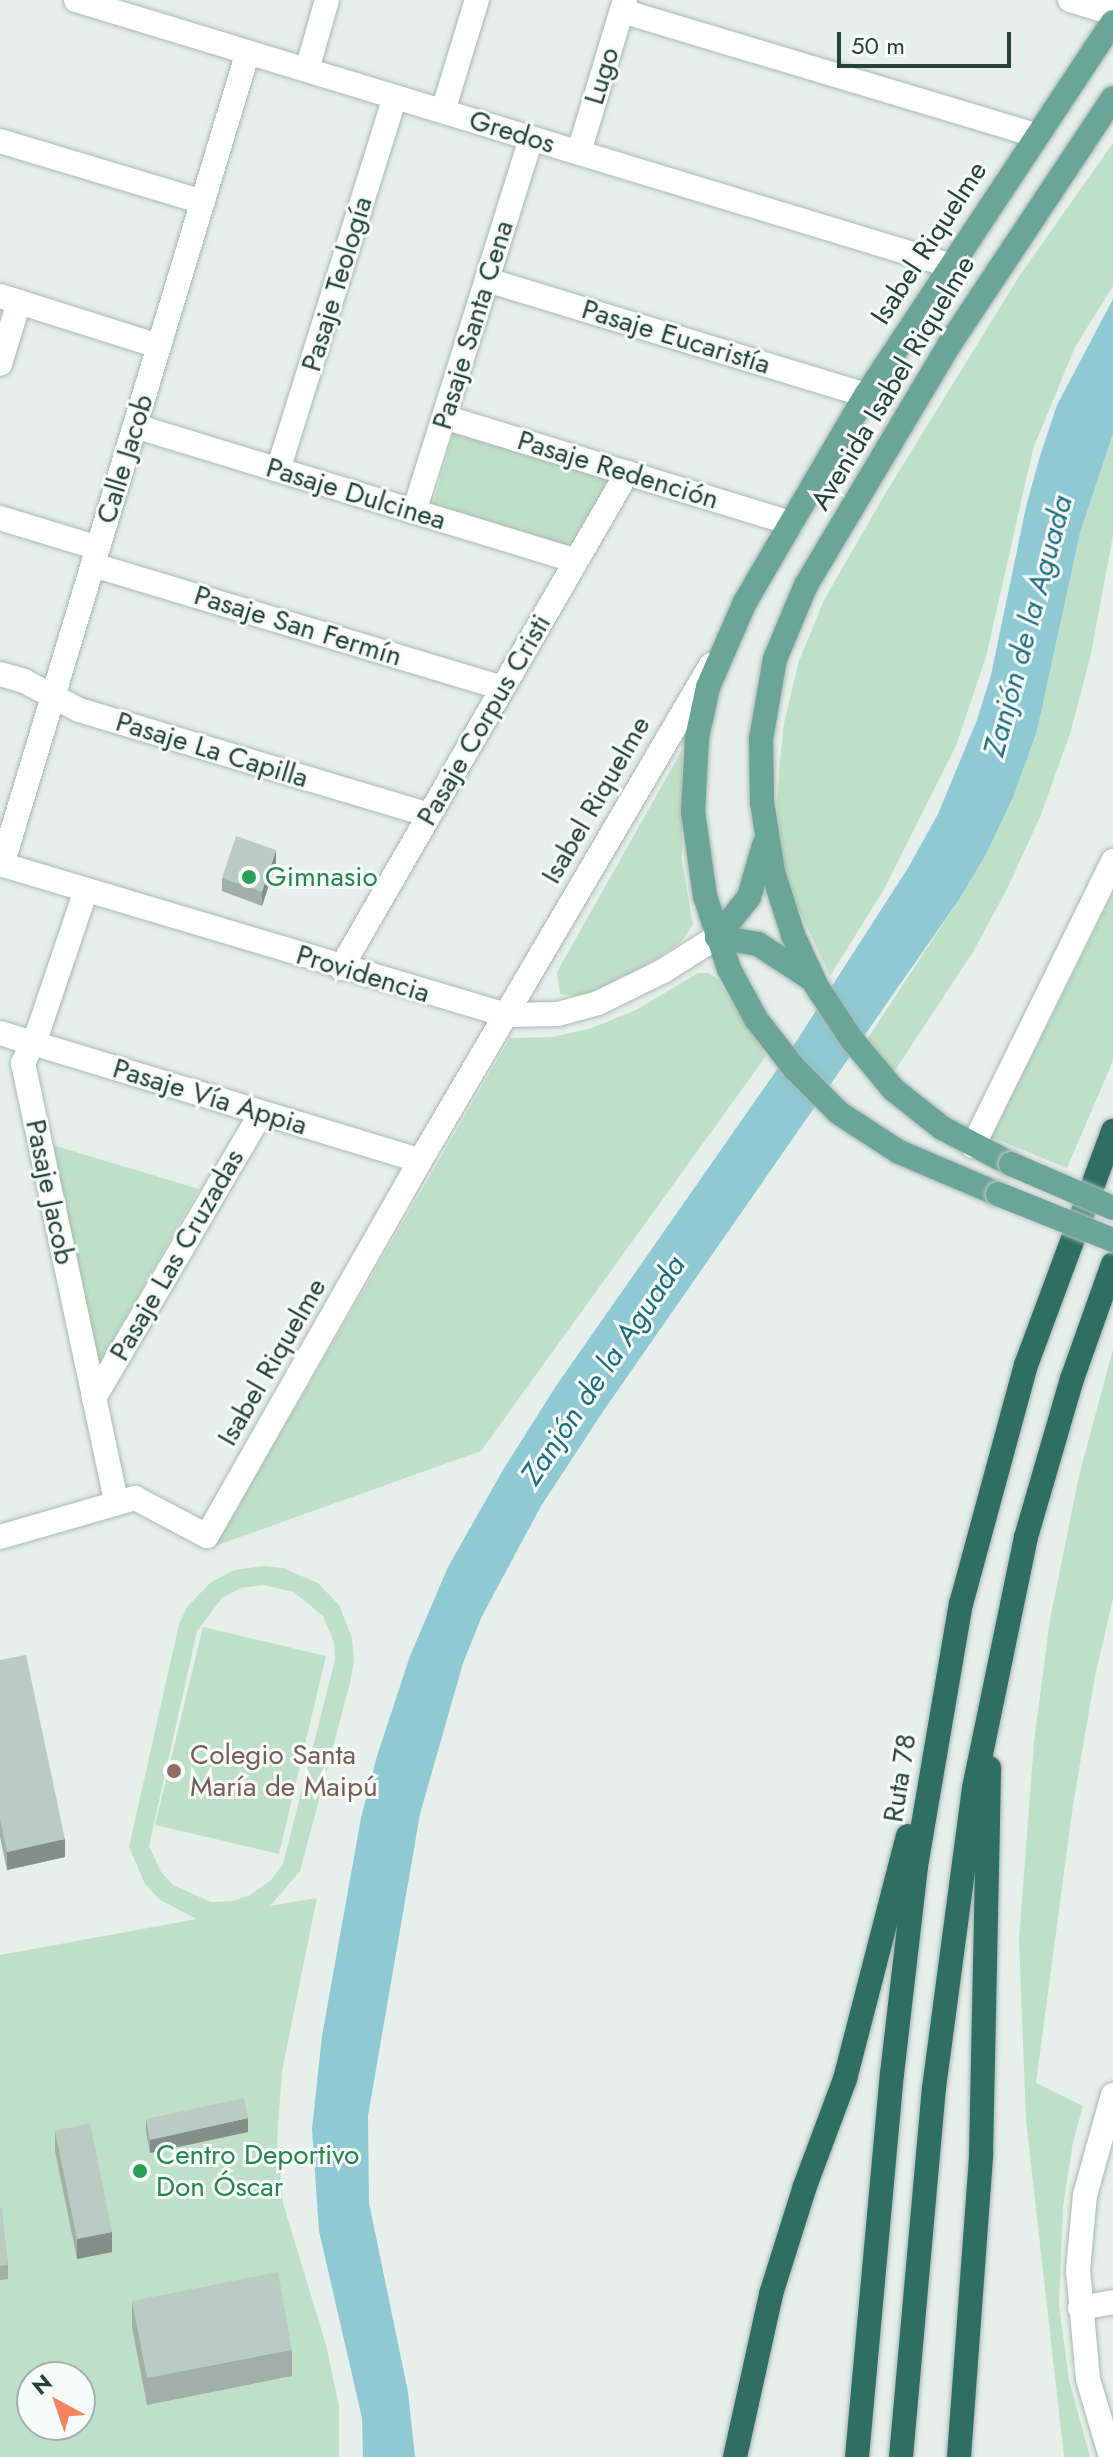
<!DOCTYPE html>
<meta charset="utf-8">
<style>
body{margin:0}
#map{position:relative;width:1113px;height:2457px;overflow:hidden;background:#e6efeb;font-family:Jost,sans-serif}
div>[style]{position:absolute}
.green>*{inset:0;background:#bfe0c8}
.water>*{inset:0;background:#8ec9d4}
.roads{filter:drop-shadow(0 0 2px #a8b8b2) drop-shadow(0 0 2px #a8b8b2)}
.minor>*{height:24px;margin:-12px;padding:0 12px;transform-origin:12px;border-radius:12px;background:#fff}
.major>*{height:24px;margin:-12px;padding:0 12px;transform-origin:12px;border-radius:12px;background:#6aa596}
.highway>*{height:24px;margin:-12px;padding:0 12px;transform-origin:12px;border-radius:12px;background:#2f6f62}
.bridges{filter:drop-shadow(0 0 2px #c2cac8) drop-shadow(0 0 2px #c2cac8)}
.major-bridge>*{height:24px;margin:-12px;padding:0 12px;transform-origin:12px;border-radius:12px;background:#6aa596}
.wall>*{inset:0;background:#a1aea9}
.shaded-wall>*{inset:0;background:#838d89}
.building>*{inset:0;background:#bbcac4}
.dots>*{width:22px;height:22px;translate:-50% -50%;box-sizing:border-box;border:4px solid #f7fbf9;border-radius:50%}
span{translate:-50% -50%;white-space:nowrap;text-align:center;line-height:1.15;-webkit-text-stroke:6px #f7fbf9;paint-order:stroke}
.street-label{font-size:28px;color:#24423a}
.leisure-label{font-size:28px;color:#27864d}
.left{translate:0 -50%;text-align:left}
.education-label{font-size:28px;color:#785e54}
.water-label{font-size:30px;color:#1c6f80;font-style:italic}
.north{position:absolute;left:16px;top:2361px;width:80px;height:80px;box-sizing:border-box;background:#f7fbf9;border:2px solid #a3b1ad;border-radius:50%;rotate:320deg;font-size:22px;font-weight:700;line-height:32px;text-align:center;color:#24423a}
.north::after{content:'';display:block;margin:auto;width:28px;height:36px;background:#f4845f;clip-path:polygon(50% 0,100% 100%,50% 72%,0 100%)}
.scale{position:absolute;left:837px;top:32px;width:174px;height:36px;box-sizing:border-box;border:4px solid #24423a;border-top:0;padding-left:10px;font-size:24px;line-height:28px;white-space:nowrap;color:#24423a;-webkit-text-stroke:6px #f7fbf9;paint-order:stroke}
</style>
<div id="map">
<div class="green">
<i style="clip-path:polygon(1113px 143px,1113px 286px,1075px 347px,1033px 449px,986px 657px,956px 746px,883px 891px,830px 976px,798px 908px,782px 858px,777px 802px,780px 761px,784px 723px,799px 661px,824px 600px,885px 494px,1020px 275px)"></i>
<i style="clip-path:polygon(454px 431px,611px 479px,568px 553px,431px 511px)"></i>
<i style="clip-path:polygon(1113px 434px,1113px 535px,1091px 654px,1070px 734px,1040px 817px,1007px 889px,973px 952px,892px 1075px,860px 1050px,958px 901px,1014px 795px,1037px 731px,1080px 533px)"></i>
<i style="clip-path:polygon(682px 750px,682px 861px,693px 925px,681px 942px,626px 979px,586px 997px,560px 994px,557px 972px)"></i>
<i style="clip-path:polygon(1113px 893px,1113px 1061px,1067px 1168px,991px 1137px)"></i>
<i style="clip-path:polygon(698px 973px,709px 973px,717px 979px,766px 1056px,481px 1451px,215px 1546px,510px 1038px,552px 1037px,589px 1029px,636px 1010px)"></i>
<i style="clip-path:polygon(49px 1144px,199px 1189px,95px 1371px)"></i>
<i style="clip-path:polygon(1113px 1349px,1113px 1599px,1095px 1676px,1073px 1805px,1036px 2083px,1083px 2106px,1073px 2142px,1063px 2207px,1059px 2305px,1069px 2380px,1090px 2457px,1064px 2457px,1026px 2120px,1019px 1940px,1034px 1742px,1050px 1619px,1079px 1476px)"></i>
<i style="clip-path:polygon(evenodd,264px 1566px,283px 1568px,318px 1583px,339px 1605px,352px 1638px,354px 1661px,350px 1683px,300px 1871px,270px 1906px,317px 1898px,282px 2071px,277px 2140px,283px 2203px,326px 2345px,339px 2406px,339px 2457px,0 2457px,0 1955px,197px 1919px,160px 1900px,145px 1884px,129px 1847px,179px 1624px,187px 1607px,210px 1583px,234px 1570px,264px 1566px,264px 1585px,294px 1592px,323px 1616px,334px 1642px,335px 1660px,283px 1864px,271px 1880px,250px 1895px,233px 1901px,211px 1902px,173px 1885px,161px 1872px,149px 1846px,197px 1631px,222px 1598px,241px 1588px,264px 1585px,264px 1566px,32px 2377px,80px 2377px,80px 2425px,32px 2425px,32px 2377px)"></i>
<i style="clip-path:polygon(203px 1627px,326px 1656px,279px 1854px,155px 1825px)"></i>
</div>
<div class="water">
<i style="clip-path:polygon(1113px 299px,1113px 434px,1080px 533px,1037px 731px,1014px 795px,986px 854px,958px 901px,604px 1410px,541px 1506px,482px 1616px,463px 1663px,420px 1814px,368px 2116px,369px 2203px,408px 2392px,415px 2457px,363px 2457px,362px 2418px,319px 2231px,312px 2129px,322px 2036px,361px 1818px,377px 1756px,410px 1656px,448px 1567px,503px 1470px,556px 1386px,790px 1051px,908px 868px,938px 814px,977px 720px,991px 675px,1026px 507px,1040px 456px,1057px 405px)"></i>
</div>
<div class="roads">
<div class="minor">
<i style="left:76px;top:0;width:912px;rotate:16.89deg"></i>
<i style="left:1070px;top:0;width:45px;rotate:16.8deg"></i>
<i style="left:622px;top:11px;width:432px;rotate:16.7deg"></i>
<i style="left:307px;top:70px;width:73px;rotate:-74.1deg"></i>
<i style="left:443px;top:111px;width:116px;rotate:-73deg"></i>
<i style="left:0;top:141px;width:212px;rotate:16.7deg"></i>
<i style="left:579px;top:152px;width:159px;rotate:-73.2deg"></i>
<i style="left:487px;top:280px;width:396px;rotate:16.9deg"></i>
<i style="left:0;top:296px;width:167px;rotate:17.5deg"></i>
<i style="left:0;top:364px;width:65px;rotate:-73deg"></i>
<i style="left:444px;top:417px;width:363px;rotate:17deg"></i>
<i style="left:135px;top:426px;width:461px;rotate:17deg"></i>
<i style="left:278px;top:470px;width:391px;rotate:-72.6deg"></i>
<i style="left:414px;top:512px;width:392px;rotate:-72.6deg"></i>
<i style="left:0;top:518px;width:102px;rotate:17deg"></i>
<i style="left:93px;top:565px;width:427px;rotate:16.7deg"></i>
<i style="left:0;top:674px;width:25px;rotate:16deg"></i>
<i style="left:24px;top:681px;width:62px;rotate:27.8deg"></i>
<i style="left:79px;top:710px;width:365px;rotate:16.7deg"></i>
<i style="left:0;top:864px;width:528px;rotate:16.62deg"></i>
<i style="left:506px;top:1015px;width:52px;rotate:-1.1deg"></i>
<i style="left:558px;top:1014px;width:41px;rotate:-15.4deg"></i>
<i style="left:598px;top:1003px;width:72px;rotate:-26.2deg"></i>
<i style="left:663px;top:971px;width:64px;rotate:-32.2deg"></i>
<i style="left:2px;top:865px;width:849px;rotate:-73.17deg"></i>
<i style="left:86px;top:890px;width:147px;rotate:108.7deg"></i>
<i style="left:39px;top:1029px;width:38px;rotate:115deg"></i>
<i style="left:23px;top:1063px;width:449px;rotate:78deg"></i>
<i style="left:341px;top:968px;width:572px;rotate:-59.98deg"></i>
<i style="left:0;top:1033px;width:439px;rotate:16.9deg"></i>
<i style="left:973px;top:1146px;width:318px;rotate:-63.8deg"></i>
<i style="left:94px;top:1398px;width:330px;rotate:-59.6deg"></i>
<i style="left:0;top:1537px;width:141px;rotate:-16.1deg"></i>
<i style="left:135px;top:1498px;width:81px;rotate:27.8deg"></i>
<i style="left:207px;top:1536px;width:431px;rotate:-60.4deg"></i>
<i style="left:420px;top:1161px;width:575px;rotate:-59.6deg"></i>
<i style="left:1080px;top:2308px;width:34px;rotate:-10deg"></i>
<i style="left:1111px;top:2457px;width:81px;rotate:-106.4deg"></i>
<i style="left:1088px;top:2379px;width:109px;rotate:-95.2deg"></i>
<i style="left:1078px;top:2270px;width:75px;rotate:-84.7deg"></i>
<i style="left:1085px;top:2195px;width:104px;rotate:-74.4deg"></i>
</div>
<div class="major">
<i style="left:717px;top:937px;width:51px;rotate:-51.3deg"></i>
<i style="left:749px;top:897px;width:54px;rotate:-73.9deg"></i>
<i style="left:717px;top:937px;width:42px;rotate:9.7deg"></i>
<i style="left:758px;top:944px;width:62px;rotate:33.2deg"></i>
<i style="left:1011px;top:1164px;width:78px;rotate:-152.4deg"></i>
<i style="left:942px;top:1128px;width:63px;rotate:-141.5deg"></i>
<i style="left:893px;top:1089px;width:64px;rotate:-129.9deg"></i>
<i style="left:852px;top:1040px;width:64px;rotate:-123.4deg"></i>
<i style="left:817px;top:987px;width:57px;rotate:-114.8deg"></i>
<i style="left:793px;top:935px;width:66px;rotate:-107.6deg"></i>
<i style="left:773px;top:872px;width:71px;rotate:-98.9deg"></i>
<i style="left:762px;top:802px;width:63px;rotate:-90.9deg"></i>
<i style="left:761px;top:739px;width:81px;rotate:-80.1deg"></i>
<i style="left:775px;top:659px;width:80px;rotate:-67.3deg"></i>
<i style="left:806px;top:585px;width:279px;rotate:-59.2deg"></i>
<i style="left:949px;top:345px;width:296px;rotate:-56.4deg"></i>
<i style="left:998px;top:1194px;width:108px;rotate:-157deg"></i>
<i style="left:899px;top:1152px;width:72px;rotate:-147deg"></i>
<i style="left:839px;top:1113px;width:64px;rotate:-135deg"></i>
<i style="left:794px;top:1068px;width:62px;rotate:-127.8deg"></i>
<i style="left:756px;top:1019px;width:57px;rotate:-118.4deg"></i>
<i style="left:729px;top:969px;width:77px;rotate:-108.2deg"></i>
<i style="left:705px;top:896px;width:85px;rotate:-98.1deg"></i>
<i style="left:693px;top:812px;width:74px;rotate:-86.9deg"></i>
<i style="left:697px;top:738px;width:52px;rotate:-77.8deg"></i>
<i style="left:708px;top:687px;width:93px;rotate:-66.5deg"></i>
<i style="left:745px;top:602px;width:240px;rotate:-59.7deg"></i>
<i style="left:866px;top:395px;width:447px;rotate:-56.5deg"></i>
</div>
<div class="highway">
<i style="left:735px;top:2457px;width:167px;rotate:-77.5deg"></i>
<i style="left:771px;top:2294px;width:113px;rotate:-72.5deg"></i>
<i style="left:805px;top:2186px;width:114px;rotate:-69.5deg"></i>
<i style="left:845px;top:2079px;width:251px;rotate:-75.5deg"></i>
<i style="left:857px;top:2457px;width:385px;rotate:-84.8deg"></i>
<i style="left:892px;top:2074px;width:209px;rotate:-83.4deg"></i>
<i style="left:916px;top:1866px;width:266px;rotate:-80.3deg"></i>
<i style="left:961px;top:1604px;width:248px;rotate:-74.8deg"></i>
<i style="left:1026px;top:1365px;width:250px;rotate:-69.6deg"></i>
<i style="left:901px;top:2457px;width:370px;rotate:-84.9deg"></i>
<i style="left:934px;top:2088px;width:303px;rotate:-82.4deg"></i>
<i style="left:974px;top:1788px;width:256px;rotate:-78.3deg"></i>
<i style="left:1026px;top:1537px;width:165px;rotate:-73.8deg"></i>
<i style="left:1072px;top:1379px;width:122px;rotate:-70.4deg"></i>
<i style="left:959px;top:2457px;width:303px;rotate:-85.8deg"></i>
<i style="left:981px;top:2155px;width:387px;rotate:-88.8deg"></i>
</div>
</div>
<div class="bridges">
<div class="major-bridge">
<i style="left:1011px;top:1164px;width:111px;rotate:23.3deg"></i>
<i style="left:998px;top:1194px;width:124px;rotate:21.8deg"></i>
</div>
</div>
<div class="wall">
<i style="clip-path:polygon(276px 863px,262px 906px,222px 891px,222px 878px)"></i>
<i style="clip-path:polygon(0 1660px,65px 1857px,7px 1870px,0 1837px)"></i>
<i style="clip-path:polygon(146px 2119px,248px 2132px,150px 2153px,146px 2132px)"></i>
<i style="clip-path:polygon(55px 2131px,112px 2252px,77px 2259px,55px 2151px)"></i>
<i style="clip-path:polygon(0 2208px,8px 2265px,8px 2279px,0 2280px)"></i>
<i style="clip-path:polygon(132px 2301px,292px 2350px,292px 2376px,147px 2405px,132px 2327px)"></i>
</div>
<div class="shaded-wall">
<i style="clip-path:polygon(276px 850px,276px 863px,262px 906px,262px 892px)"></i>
<i style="clip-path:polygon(65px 1839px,65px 1857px,7px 1870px,7px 1852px)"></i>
<i style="clip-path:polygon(248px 2118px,248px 2132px,150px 2153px,150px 2140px)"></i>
<i style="clip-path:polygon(112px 2232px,112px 2252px,77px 2259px,77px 2239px)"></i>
</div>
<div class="building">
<i style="clip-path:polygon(236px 836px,276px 850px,262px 892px,222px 878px)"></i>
<i style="clip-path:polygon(26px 1655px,65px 1839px,7px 1852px,0 1819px,0 1660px)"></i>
<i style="clip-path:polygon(244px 2098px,248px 2118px,150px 2140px,146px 2119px)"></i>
<i style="clip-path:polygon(90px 2123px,112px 2232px,77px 2239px,55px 2131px)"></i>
<i style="clip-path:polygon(0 2208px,2px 2208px,8px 2265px,0 2266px)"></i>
<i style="clip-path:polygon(278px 2272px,292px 2350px,147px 2378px,132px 2301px)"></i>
</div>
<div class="dots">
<i style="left:249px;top:877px;background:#2e9e5b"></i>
<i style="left:174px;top:1771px;background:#8d6e63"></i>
<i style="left:140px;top:2171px;background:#2e9e5b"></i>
</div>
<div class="street-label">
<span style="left:602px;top:76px;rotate:-73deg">Lugo</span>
<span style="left:512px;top:132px;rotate:17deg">Gredos</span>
<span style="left:929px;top:243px;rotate:-57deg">Isabel Riquelme</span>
<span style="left:337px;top:284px;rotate:-73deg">Pasaje Teología</span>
<span style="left:473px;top:325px;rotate:-73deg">Pasaje Santa Cena</span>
<span style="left:676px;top:337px;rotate:17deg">Pasaje Eucaristía</span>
<span style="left:893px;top:383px;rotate:-59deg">Avenida Isabel Riquelme</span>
<span style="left:125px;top:459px;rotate:-73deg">Calle Jacob</span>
<span style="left:618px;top:470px;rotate:17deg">Pasaje Redención</span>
<span style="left:356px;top:494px;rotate:17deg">Pasaje Dulcinea</span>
<span style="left:298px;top:626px;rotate:17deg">Pasaje San Fermín</span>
<span style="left:484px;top:720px;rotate:-60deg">Pasaje Corpus Cristi</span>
<span style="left:212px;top:750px;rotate:17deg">Pasaje La Capilla</span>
<span style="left:596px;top:800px;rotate:-60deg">Isabel Riquelme</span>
<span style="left:363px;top:974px;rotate:17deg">Providencia</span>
<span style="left:210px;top:1097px;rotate:17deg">Pasaje Vía Appia</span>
<span style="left:50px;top:1192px;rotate:78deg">Pasaje Jacob</span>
<span style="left:177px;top:1255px;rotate:-60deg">Pasaje Las Cruzadas</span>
<span style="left:272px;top:1362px;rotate:-60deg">Isabel Riquelme</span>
<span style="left:900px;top:1778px;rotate:-81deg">Ruta 78</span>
</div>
<div class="leisure-label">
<span class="left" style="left:265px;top:877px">Gimnasio</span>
<span class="left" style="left:156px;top:2171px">Centro Deportivo<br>Don Óscar</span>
</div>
<div class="education-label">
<span class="left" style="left:190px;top:1771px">Colegio Santa<br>María de Maipú</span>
</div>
<div class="water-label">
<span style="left:1028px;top:626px;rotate:-75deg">Zanjón de la Aguada</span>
<span style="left:603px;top:1370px;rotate:-56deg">Zanjón de la Aguada</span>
</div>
<div class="north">N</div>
<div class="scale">50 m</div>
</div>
